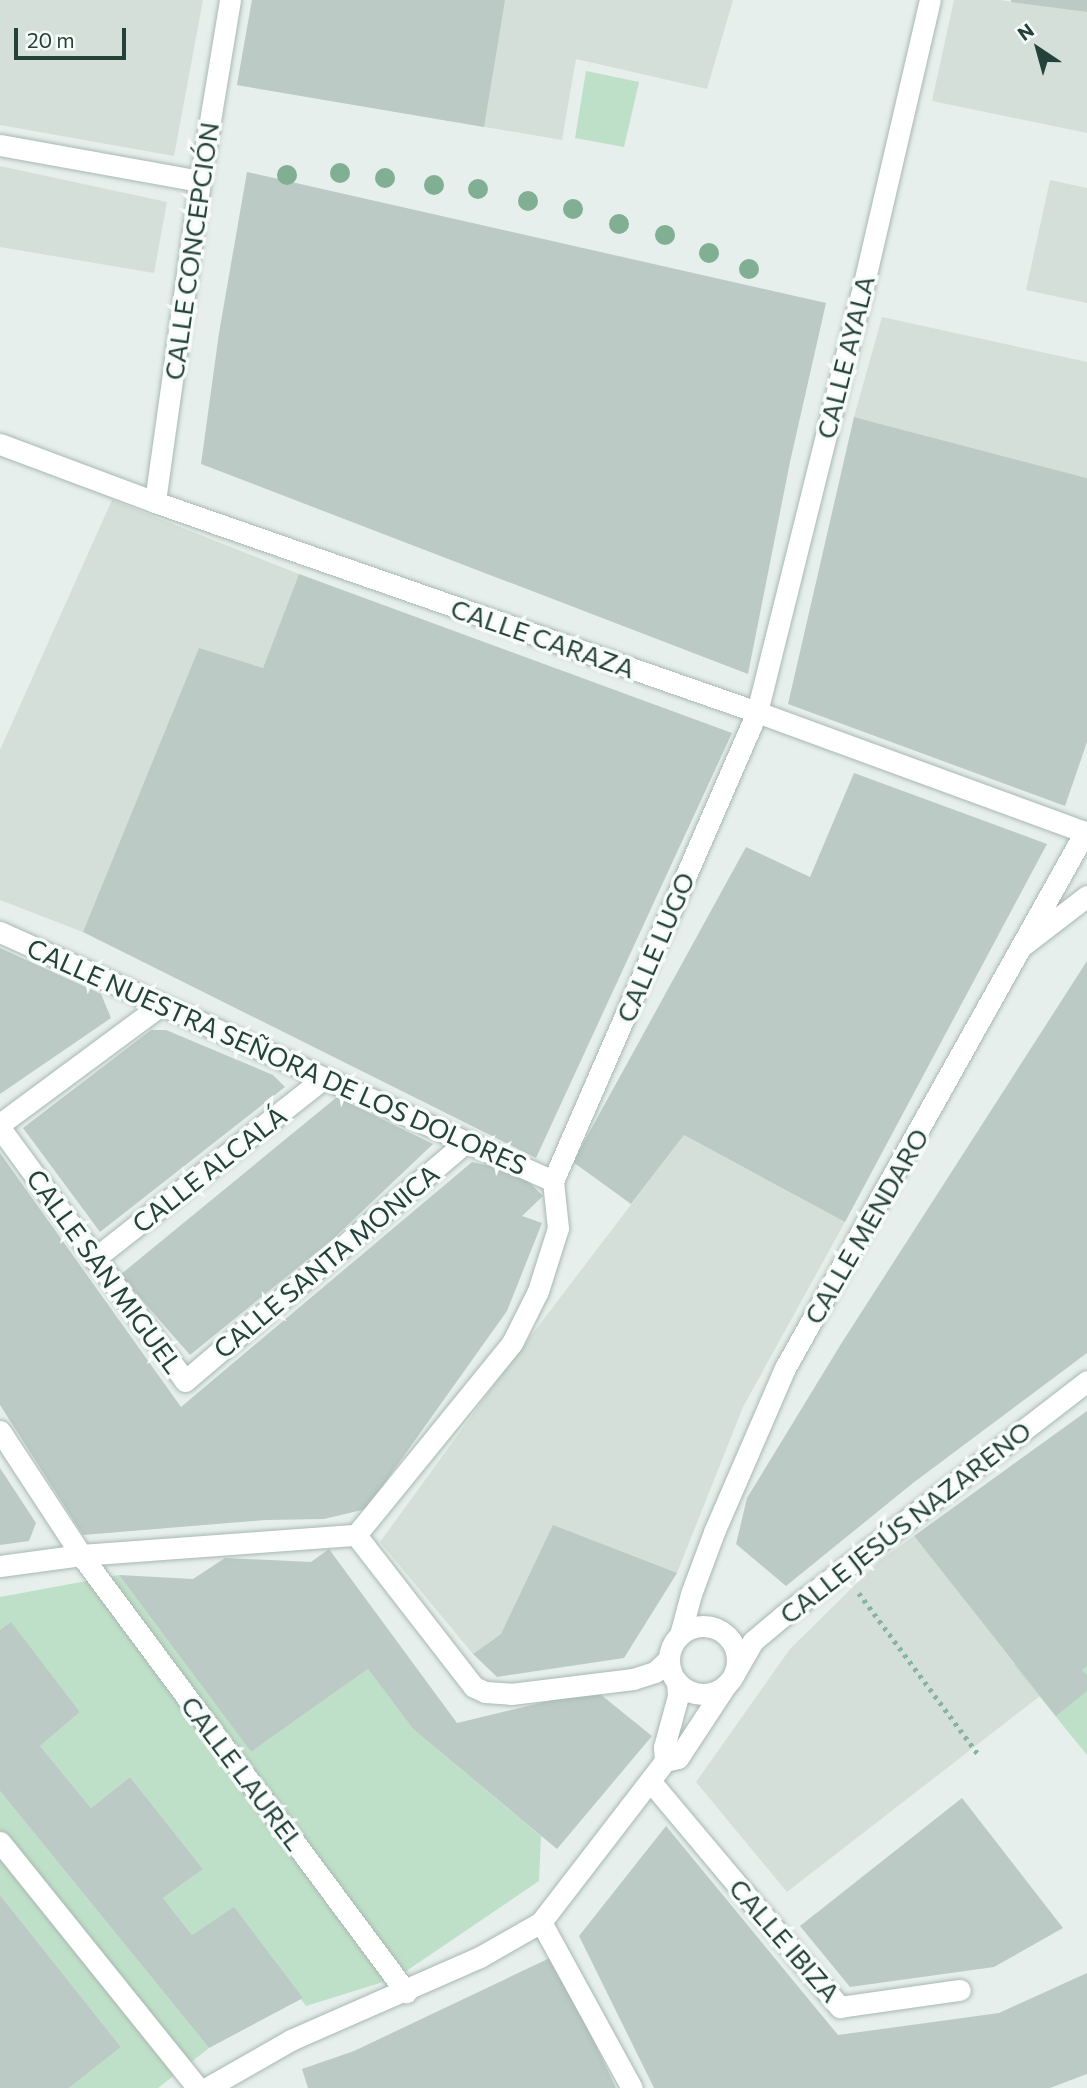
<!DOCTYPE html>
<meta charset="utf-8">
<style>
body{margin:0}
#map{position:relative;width:1087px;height:2088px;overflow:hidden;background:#e6efeb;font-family:Commissioner,sans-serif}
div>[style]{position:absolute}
.built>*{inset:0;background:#d4dfda}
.green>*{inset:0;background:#bfe0c8}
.building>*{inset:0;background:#bbcac4}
.path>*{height:4.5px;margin-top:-2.25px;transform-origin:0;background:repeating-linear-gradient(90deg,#86b3a5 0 3.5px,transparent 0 8.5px)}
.roads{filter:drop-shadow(0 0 2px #a8b8b2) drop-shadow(0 0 2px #a8b8b2)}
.pedestrian>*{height:21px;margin:-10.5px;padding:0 10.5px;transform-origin:10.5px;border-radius:10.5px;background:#fff}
.minor>*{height:21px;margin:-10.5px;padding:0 10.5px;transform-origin:10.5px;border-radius:10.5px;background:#fff}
.minor>.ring{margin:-10.5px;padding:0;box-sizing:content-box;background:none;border:21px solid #fff;border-radius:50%}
.tertiary>*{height:21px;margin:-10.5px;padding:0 10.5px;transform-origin:10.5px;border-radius:10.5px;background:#fff}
.trees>*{width:20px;height:20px;margin:-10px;border-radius:50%;background:#80af93}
span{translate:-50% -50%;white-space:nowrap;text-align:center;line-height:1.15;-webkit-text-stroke:7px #f7fbf9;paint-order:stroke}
.street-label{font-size:26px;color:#24423a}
.north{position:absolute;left:1003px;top:14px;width:70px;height:70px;-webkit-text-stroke:5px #f7fbf9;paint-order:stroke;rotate:324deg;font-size:19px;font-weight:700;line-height:28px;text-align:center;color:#24423a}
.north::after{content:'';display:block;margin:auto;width:24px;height:32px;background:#24423a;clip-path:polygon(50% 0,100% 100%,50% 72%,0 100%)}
.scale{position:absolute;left:14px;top:28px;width:112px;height:32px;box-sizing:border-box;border:4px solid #24423a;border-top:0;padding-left:9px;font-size:21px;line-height:24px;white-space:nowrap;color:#24423a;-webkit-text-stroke:5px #f7fbf9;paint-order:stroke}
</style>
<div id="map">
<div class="built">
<i style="clip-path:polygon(0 0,203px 0,174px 156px,0 125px)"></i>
<i style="clip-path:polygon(252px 0,733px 0,707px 89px,576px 59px,562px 140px,237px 85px)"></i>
<i style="clip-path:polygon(954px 0,1000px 0,1087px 12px,1087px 133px,932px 101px)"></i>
<i style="clip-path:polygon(0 166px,167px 202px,154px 273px,0 247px)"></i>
<i style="clip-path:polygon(1050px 180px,1087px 188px,1087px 303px,1026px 290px)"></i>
<i style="clip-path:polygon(882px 317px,1087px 362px,1087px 478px,854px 417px)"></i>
<i style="clip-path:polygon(112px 500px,299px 574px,263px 668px,199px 649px,88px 934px,0 900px,0 750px)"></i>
<i style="clip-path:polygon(684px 1135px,845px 1222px,743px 1407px,677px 1573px,501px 1634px,473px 1654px,380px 1542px,502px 1374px)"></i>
<i style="clip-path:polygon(914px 1536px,1040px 1696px,787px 1892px,696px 1782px,790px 1649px,879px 1561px)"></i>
</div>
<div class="green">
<i style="clip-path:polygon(586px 71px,639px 82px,624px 147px,575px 138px)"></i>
<i style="clip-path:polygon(119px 1575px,251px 1752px,368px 1669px,413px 1729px,541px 1836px,539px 1881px,396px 1978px,306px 2006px,234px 1908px,192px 1935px,163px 1898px,203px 1869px,130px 1777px,91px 1808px,40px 1746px,80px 1712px,11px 1623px,0 1630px,0 1597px)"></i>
<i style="clip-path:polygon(1087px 1608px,1087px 1755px,1014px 1665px)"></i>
<i style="clip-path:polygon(0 1791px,209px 2048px,158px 2088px,69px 2088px,121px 2047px,0 1895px)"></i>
</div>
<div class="building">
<i style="clip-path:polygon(252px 0,505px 0,484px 127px,237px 85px)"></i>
<i style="clip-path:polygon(1011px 0,1087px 0,1087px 12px,1011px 2px)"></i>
<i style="clip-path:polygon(247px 172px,826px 303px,790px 462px,748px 674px,201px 464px,219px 333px)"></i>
<i style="clip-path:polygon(854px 417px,1087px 478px,1087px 742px,1065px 806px,788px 704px)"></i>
<i style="clip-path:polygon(299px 574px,732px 733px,536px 1158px,83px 932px,199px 648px,263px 668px)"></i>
<i style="clip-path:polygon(854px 773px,1047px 844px,845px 1222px,684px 1135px,631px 1204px,573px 1162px,746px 847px,810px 877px)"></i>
<i style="clip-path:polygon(0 948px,101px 994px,111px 1018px,0 1094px)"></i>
<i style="clip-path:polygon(1087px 961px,1087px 1353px,913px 1483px,786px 1586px,736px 1544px,747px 1498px,841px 1344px)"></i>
<i style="clip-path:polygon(151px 1030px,166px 1030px,273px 1075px,285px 1087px,100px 1232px,23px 1128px)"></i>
<i style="clip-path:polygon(337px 1097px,433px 1144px,333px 1239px,190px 1355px,120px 1275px)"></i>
<i style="clip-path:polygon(0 1153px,181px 1407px,472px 1162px,519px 1172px,543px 1196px,522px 1216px,542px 1223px,507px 1311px,366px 1509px,324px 1519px,265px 1520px,83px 1535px,0 1405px)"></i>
<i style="clip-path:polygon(1087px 1411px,1087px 1666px,1082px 1670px,1087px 1675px,1087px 1691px,1056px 1716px,914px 1536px)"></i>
<i style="clip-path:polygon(0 1468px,36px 1523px,29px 1541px,0 1545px)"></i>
<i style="clip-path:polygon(553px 1525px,677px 1573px,624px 1658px,497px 1677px,473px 1654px,501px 1634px)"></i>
<i style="clip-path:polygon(329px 1549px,457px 1723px,595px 1690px,652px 1736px,557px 1849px,413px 1729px,368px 1669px,251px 1752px,119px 1575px,193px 1579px,225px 1558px,311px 1562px)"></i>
<i style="clip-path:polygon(11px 1622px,80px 1712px,40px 1746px,91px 1808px,130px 1777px,203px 1869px,163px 1898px,192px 1935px,234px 1907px,303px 1998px,209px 2048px,0 1791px,0 1630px)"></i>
<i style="clip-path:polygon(962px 1798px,1063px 1928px,994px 1967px,850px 1987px,800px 1926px)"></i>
<i style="clip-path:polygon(666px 1826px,838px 2035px,999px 2013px,1087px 1973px,1087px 2074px,1050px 2088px,654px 2088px,579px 1936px)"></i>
<i style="clip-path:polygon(0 1895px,121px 2047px,69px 2088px,0 2088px)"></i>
<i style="clip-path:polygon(554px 1956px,616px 2088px,308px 2088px,302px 2069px,354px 2051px)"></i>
</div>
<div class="path">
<i style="left:859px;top:1593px;width:200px;rotate:53.5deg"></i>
</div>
<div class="roads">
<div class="pedestrian">
<i style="left:757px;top:712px;width:429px;rotate:-76deg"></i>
<i style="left:861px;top:296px;width:304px;rotate:-76.9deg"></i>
<i style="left:1022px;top:946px;width:82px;rotate:-37.6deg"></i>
<i style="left:81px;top:1555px;width:545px;rotate:53.36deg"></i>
<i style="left:734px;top:1674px;width:38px;rotate:-60deg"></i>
<i style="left:753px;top:1641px;width:39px;rotate:-40deg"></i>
<i style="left:783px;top:1616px;width:384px;rotate:-37.7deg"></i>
<i style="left:0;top:1842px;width:316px;rotate:51.2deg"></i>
</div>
<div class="minor">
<i style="left:0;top:145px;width:203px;rotate:10.2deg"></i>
<i style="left:0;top:444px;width:165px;rotate:20.5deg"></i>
<i style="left:0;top:932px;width:606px;rotate:24.24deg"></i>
<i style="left:0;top:1124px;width:200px;rotate:-36.5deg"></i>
<i style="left:0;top:1128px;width:313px;rotate:53.8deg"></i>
<i style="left:185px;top:1381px;width:370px;rotate:-40.4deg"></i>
<i style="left:553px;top:1181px;width:511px;rotate:-66.49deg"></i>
<i style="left:94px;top:1259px;width:291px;rotate:-38.2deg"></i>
<i style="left:0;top:1431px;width:148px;rotate:56.8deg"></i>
<i style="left:356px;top:1535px;width:247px;rotate:-50.9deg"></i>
<i style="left:512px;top:1343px;width:58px;rotate:-63.4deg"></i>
<i style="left:538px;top:1291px;width:66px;rotate:-72.4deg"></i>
<i style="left:558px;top:1228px;width:47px;rotate:-96.1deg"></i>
<i style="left:356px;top:1535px;width:192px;rotate:52.2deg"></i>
<i style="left:474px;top:1687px;width:12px;rotate:24deg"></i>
<i style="left:485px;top:1692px;width:26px;rotate:4deg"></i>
<i style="left:511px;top:1694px;width:123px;rotate:-7deg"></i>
<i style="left:633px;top:1679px;width:23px;rotate:-18deg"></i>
<i style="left:655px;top:1672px;width:19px;rotate:-43deg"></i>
<i style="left:0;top:1566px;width:82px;rotate:-7.7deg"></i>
<i style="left:81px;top:1555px;width:276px;rotate:-4.2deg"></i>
<i class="ring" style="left:669px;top:1626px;width:47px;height:47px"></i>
<i style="left:680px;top:1635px;width:42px;rotate:-75deg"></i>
<i style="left:691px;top:1594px;width:66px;rotate:-69.6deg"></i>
<i style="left:714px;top:1532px;width:179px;rotate:-66.6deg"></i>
<i style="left:785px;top:1368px;width:614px;rotate:-60.76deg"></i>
<i style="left:665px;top:1761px;width:13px;rotate:-13deg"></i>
<i style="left:678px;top:1758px;width:87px;rotate:-56.7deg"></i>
<i style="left:651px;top:1782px;width:294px;rotate:50deg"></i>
<i style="left:840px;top:2007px;width:121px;rotate:-8.1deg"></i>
<i style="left:541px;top:1922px;width:189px;rotate:61.3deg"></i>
<i style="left:207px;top:2088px;width:97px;rotate:-29.7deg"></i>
<i style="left:291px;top:2040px;width:206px;rotate:-23.7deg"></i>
<i style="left:480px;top:1957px;width:70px;rotate:-29.8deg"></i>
<i style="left:541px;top:1922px;width:203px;rotate:-52.4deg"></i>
<i style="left:665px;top:1761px;width:14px;rotate:-94deg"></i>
<i style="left:664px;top:1747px;width:53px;rotate:-74.6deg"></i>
<i style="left:678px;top:1696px;width:13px;rotate:-94deg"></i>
</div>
<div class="tertiary">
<i style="left:230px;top:0;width:183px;rotate:99.4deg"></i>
<i style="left:200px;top:181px;width:324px;rotate:98deg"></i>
<i style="left:155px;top:502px;width:638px;rotate:19.23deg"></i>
<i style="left:757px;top:712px;width:349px;rotate:20.1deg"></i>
</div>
</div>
<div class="trees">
<i style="left:340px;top:173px"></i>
<i style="left:287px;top:175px"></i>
<i style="left:385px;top:178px"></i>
<i style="left:434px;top:185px"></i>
<i style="left:478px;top:189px"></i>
<i style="left:528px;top:201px"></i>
<i style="left:573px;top:209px"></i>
<i style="left:619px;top:224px"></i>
<i style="left:665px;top:235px"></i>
<i style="left:709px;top:253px"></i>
<i style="left:749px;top:269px"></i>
</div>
<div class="street-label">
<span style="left:191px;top:251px;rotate:-82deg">CALLE CONCEPCIÓN</span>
<span style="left:845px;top:357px;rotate:-76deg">CALLE AYALA</span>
<span style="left:543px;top:638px;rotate:19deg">CALLE CARAZA</span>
<span style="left:655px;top:947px;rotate:-67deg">CALLE LUGO</span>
<span style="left:277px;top:1056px;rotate:24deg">CALLE NUESTRA SEÑORA DE LOS DOLORES</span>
<span style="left:209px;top:1169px;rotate:-38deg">CALLE ALCALÁ</span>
<span style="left:866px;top:1226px;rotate:-60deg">CALLE MENDARO</span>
<span style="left:326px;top:1261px;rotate:-40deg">CALLE SANTA MONICA</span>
<span style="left:105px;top:1271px;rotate:54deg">CALLE SAN MIGUEL</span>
<span style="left:905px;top:1522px;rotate:-38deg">CALLE JESÚS NAZARENO</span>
<span style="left:243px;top:1773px;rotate:53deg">CALLE LAUREL</span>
<span style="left:785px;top:1940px;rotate:49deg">CALLE IBIZA</span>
</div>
<div class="north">N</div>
<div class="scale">20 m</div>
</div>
